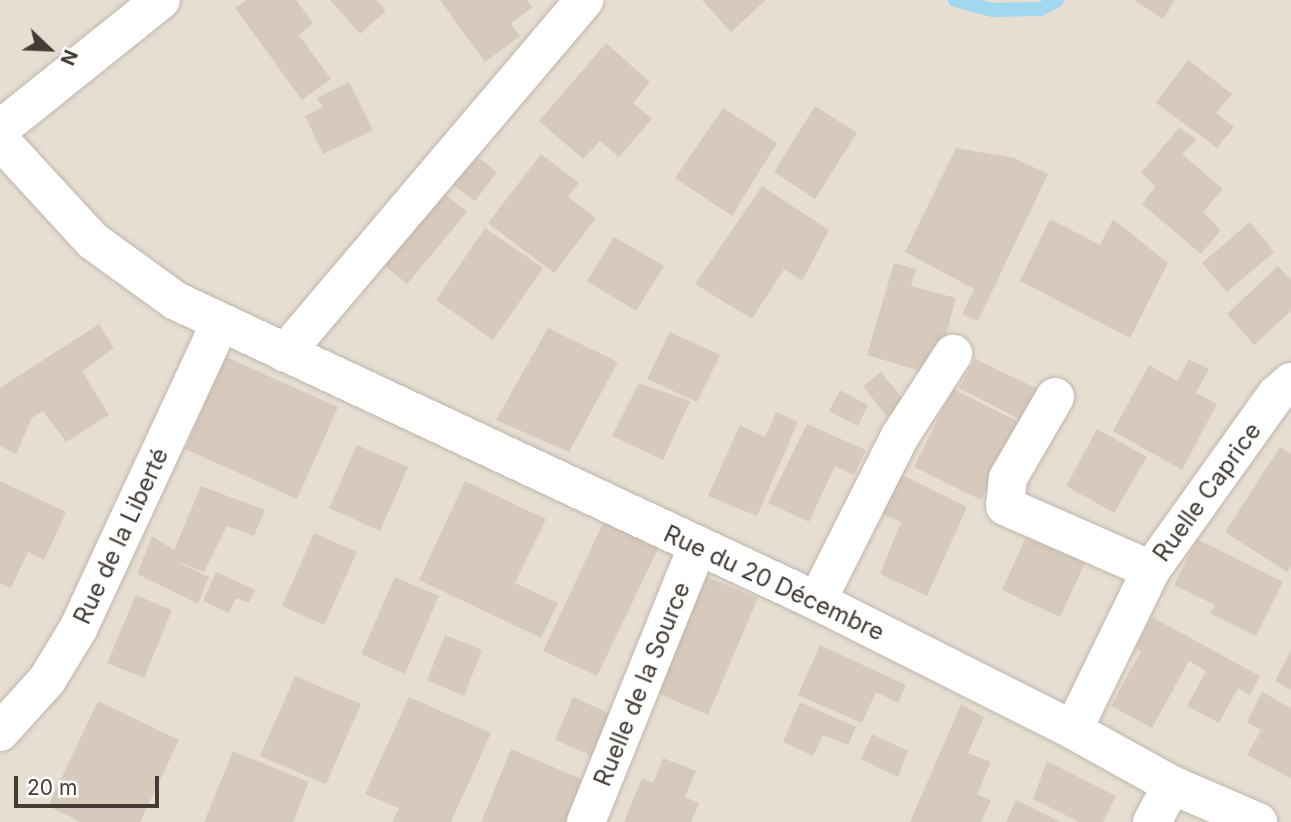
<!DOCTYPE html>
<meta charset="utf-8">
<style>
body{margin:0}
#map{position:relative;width:1291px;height:822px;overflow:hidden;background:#f2ede5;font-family:Inter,sans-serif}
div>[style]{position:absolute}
.residential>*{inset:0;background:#e6ded3}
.stream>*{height:14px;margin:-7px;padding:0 7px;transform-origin:7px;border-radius:7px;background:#a1d7ef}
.building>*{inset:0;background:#d7cabd}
.roads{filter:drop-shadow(0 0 2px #c0b6aa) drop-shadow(0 0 2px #c0b6aa)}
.minor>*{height:38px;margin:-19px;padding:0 19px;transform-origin:19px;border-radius:19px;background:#fff}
span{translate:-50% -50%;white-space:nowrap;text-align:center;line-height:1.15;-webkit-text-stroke:5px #fff;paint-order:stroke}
.street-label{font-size:24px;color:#443c34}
.north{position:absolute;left:14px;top:14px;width:70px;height:70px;-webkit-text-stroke:5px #fff;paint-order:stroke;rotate:113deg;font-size:19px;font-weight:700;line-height:28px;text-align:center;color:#443c34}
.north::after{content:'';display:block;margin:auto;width:24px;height:32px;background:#443c34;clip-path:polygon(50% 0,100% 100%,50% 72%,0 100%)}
.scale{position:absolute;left:14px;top:776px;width:145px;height:32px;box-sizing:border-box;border:4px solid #443c34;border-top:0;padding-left:9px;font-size:21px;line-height:24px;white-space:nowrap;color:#443c34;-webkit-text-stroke:5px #fff;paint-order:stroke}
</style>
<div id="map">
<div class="residential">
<i style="clip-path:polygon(0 0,1291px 0,1291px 822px,0 822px)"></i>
</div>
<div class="stream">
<i style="left:955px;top:0;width:38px;rotate:15deg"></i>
<i style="left:992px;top:10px;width:49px;rotate:-1.2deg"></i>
<i style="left:1041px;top:9px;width:18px;rotate:-29deg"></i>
</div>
<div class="building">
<i style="clip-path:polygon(247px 0,296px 0,313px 23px,299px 35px,331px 79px,302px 100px,235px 8px)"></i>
<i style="clip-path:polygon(330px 0,376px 0,386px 11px,360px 34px)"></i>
<i style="clip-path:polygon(440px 0,527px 0,533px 7px,511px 23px,520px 36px,485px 62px)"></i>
<i style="clip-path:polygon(702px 0,766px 0,731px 32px)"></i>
<i style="clip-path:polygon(1134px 0,1175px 0,1163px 19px)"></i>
<i style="clip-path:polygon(606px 43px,650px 82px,633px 103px,652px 119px,619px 157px,600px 141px,583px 159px,539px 121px)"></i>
<i style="clip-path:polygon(1188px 60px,1232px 94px,1216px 113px,1234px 127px,1217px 148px,1156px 103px)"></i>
<i style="clip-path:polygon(349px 82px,373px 130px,323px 154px,305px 116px,323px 107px,317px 98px)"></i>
<i style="clip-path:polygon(815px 106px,857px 133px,815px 199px,774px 172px)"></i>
<i style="clip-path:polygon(723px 108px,777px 143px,732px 216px,675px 178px)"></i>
<i style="clip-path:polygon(1179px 128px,1197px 139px,1182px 154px,1223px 189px,1203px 212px,1221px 230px,1201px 254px,1142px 204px,1156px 186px,1141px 173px)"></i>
<i style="clip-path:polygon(956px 148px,1014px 158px,1048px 174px,978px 321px,962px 314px,974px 289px,905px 252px)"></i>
<i style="clip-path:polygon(467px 149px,497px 172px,475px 201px,444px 178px)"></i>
<i style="clip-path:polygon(541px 154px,579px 183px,568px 197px,596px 218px,554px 273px,488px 223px)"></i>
<i style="clip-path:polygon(434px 185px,467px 212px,407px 284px,375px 257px)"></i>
<i style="clip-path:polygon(762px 186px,829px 230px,802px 281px,784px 269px,752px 319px,695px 284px)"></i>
<i style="clip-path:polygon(1050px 219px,1100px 245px,1113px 219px,1168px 263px,1130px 338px,1020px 281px)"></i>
<i style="clip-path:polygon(1250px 222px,1274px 252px,1227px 292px,1202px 263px)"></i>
<i style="clip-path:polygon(485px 228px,543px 268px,493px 340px,436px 300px)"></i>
<i style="clip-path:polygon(614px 237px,664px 266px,636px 311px,587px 281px)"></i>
<i style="clip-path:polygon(894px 263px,916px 269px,911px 286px,956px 298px,942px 349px,935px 347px,926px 373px,867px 355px)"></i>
<i style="clip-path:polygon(1278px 266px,1291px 280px,1291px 311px,1254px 345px,1227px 314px)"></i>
<i style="clip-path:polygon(99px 324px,114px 348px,82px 371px,109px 415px,66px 442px,43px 411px,32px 418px,16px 454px,0 446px,0 388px)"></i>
<i style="clip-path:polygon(548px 328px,618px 362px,569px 452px,496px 420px)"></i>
<i style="clip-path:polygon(670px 332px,720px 355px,697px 402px,647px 379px)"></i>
<i style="clip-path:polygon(226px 357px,338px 407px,297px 499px,185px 449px)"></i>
<i style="clip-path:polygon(975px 359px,1040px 390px,1023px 421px,959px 388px)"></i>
<i style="clip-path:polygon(1189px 359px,1209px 369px,1196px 393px,1217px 404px,1182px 470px,1113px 431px,1149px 365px,1177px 381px)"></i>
<i style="clip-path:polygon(881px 372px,906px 403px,887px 417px,863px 386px)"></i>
<i style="clip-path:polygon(639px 383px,690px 401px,663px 460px,612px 436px)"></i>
<i style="clip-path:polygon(953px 389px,1021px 423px,981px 500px,914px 467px)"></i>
<i style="clip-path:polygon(840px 390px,868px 405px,858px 426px,829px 411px)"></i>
<i style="clip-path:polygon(776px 412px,798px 422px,757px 516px,708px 496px,740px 425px,765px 437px)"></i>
<i style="clip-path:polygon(807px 424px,866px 450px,854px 475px,835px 466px,809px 522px,768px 503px)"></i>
<i style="clip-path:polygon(1097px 429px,1147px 457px,1114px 513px,1066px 486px)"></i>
<i style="clip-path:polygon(357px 445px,408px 467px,380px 531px,329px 508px)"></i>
<i style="clip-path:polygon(1280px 447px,1291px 454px,1291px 566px,1287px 572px,1225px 532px)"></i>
<i style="clip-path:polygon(898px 473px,967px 507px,927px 596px,880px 574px,901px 522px,877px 512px)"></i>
<i style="clip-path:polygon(0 481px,66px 512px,44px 560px,28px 552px,11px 588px,0 583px)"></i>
<i style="clip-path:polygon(465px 481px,546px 519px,515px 583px,558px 603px,541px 638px,419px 580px)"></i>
<i style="clip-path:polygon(201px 486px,265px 510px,254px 536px,227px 526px,204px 572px,169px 558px,209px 577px,198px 604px,137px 574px,152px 536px,174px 550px)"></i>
<i style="clip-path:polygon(604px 521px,659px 547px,597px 676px,543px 651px)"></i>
<i style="clip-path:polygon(314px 533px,357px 552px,324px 625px,282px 606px)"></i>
<i style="clip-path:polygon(1026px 537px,1085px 563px,1060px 617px,1002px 590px)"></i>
<i style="clip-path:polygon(1197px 539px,1283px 582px,1256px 636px,1210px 613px,1215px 605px,1174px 585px)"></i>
<i style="clip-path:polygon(216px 572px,255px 590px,249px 603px,236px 598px,229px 613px,203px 601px)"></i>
<i style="clip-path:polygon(395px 577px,439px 596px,405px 674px,361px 654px)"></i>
<i style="clip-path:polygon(707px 577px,758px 598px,708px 715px,655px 692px)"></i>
<i style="clip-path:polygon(136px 595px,172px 610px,144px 678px,107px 663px)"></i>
<i style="clip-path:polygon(1152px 617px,1260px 676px,1250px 695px,1238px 688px,1219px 723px,1187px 706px,1206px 671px,1189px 661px,1152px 728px,1111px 706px,1141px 651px,1135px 647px)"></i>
<i style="clip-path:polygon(445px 635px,482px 650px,464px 696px,427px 680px)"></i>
<i style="clip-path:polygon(820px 645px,906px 685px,898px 703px,876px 692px,862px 723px,798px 695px)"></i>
<i style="clip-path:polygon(1291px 650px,1291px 690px,1275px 681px)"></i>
<i style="clip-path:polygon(295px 676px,361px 704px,326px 784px,260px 756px)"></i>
<i style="clip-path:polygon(1262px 692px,1291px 708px,1291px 778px,1247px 755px,1261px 730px,1247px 722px)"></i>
<i style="clip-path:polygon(409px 697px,491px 733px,451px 822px,392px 822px,399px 808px,365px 794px)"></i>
<i style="clip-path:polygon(573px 697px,618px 717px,599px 759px,555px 740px)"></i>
<i style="clip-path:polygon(98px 701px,179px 740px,140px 822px,81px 822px,48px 806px)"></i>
<i style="clip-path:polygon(800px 702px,856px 727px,848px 745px,823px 735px,813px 756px,783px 742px)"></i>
<i style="clip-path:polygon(961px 704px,984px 717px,968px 753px,991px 762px,977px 794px,991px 800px,981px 822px,910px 822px)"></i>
<i style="clip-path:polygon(872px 734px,908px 751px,898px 777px,861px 759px)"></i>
<i style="clip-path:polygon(511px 749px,586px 781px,568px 822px,481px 822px)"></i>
<i style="clip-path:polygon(233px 751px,309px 782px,293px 822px,204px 822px)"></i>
<i style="clip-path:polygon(663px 758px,696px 771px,685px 797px,699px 803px,691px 822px,624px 822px,642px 778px,653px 783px)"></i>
<i style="clip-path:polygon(1047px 761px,1116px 796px,1103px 822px,1079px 822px,1033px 799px)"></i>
<i style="clip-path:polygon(1016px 800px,1061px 822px,1006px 822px)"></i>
</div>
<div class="roads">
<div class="minor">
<i style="left:0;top:129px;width:206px;rotate:-38.7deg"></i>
<i style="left:0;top:140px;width:137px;rotate:47.4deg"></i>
<i style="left:93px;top:241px;width:102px;rotate:35.9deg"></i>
<i style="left:176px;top:301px;width:708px;rotate:25.08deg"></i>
<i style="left:817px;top:601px;width:287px;rotate:26.7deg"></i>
<i style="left:1073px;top:730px;width:113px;rotate:29.1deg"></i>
<i style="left:1172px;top:785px;width:94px;rotate:23.3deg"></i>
<i style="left:285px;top:353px;width:463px;rotate:-49.7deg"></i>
<i style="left:1055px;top:397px;width:94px;rotate:120.1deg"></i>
<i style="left:1008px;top:478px;width:28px;rotate:96deg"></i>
<i style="left:1005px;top:506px;width:159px;rotate:23.7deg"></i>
<i style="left:817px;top:601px;width:185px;rotate:-63.3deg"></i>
<i style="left:900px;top:436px;width:98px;rotate:-57.1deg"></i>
<i style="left:1073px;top:730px;width:178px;rotate:-64deg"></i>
<i style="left:1151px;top:570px;width:215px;rotate:-54.5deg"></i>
<i style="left:1276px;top:395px;width:20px;rotate:-41deg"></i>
<i style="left:0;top:732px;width:70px;rotate:-47.9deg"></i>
<i style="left:47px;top:680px;width:60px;rotate:-58.7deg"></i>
<i style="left:78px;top:629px;width:335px;rotate:-65.1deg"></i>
<i style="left:586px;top:822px;width:297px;rotate:-68deg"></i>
<i style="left:1152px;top:822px;width:42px;rotate:-61.6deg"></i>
</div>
</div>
<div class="street-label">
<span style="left:1207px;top:492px;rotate:-54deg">Ruelle Caprice</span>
<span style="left:121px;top:536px;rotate:-65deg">Rue de la Liberté</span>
<span style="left:774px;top:583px;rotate:25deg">Rue du 20 Décembre</span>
<span style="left:642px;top:684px;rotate:-68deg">Ruelle de la Source</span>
</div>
<div class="north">N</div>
<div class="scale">20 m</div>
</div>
